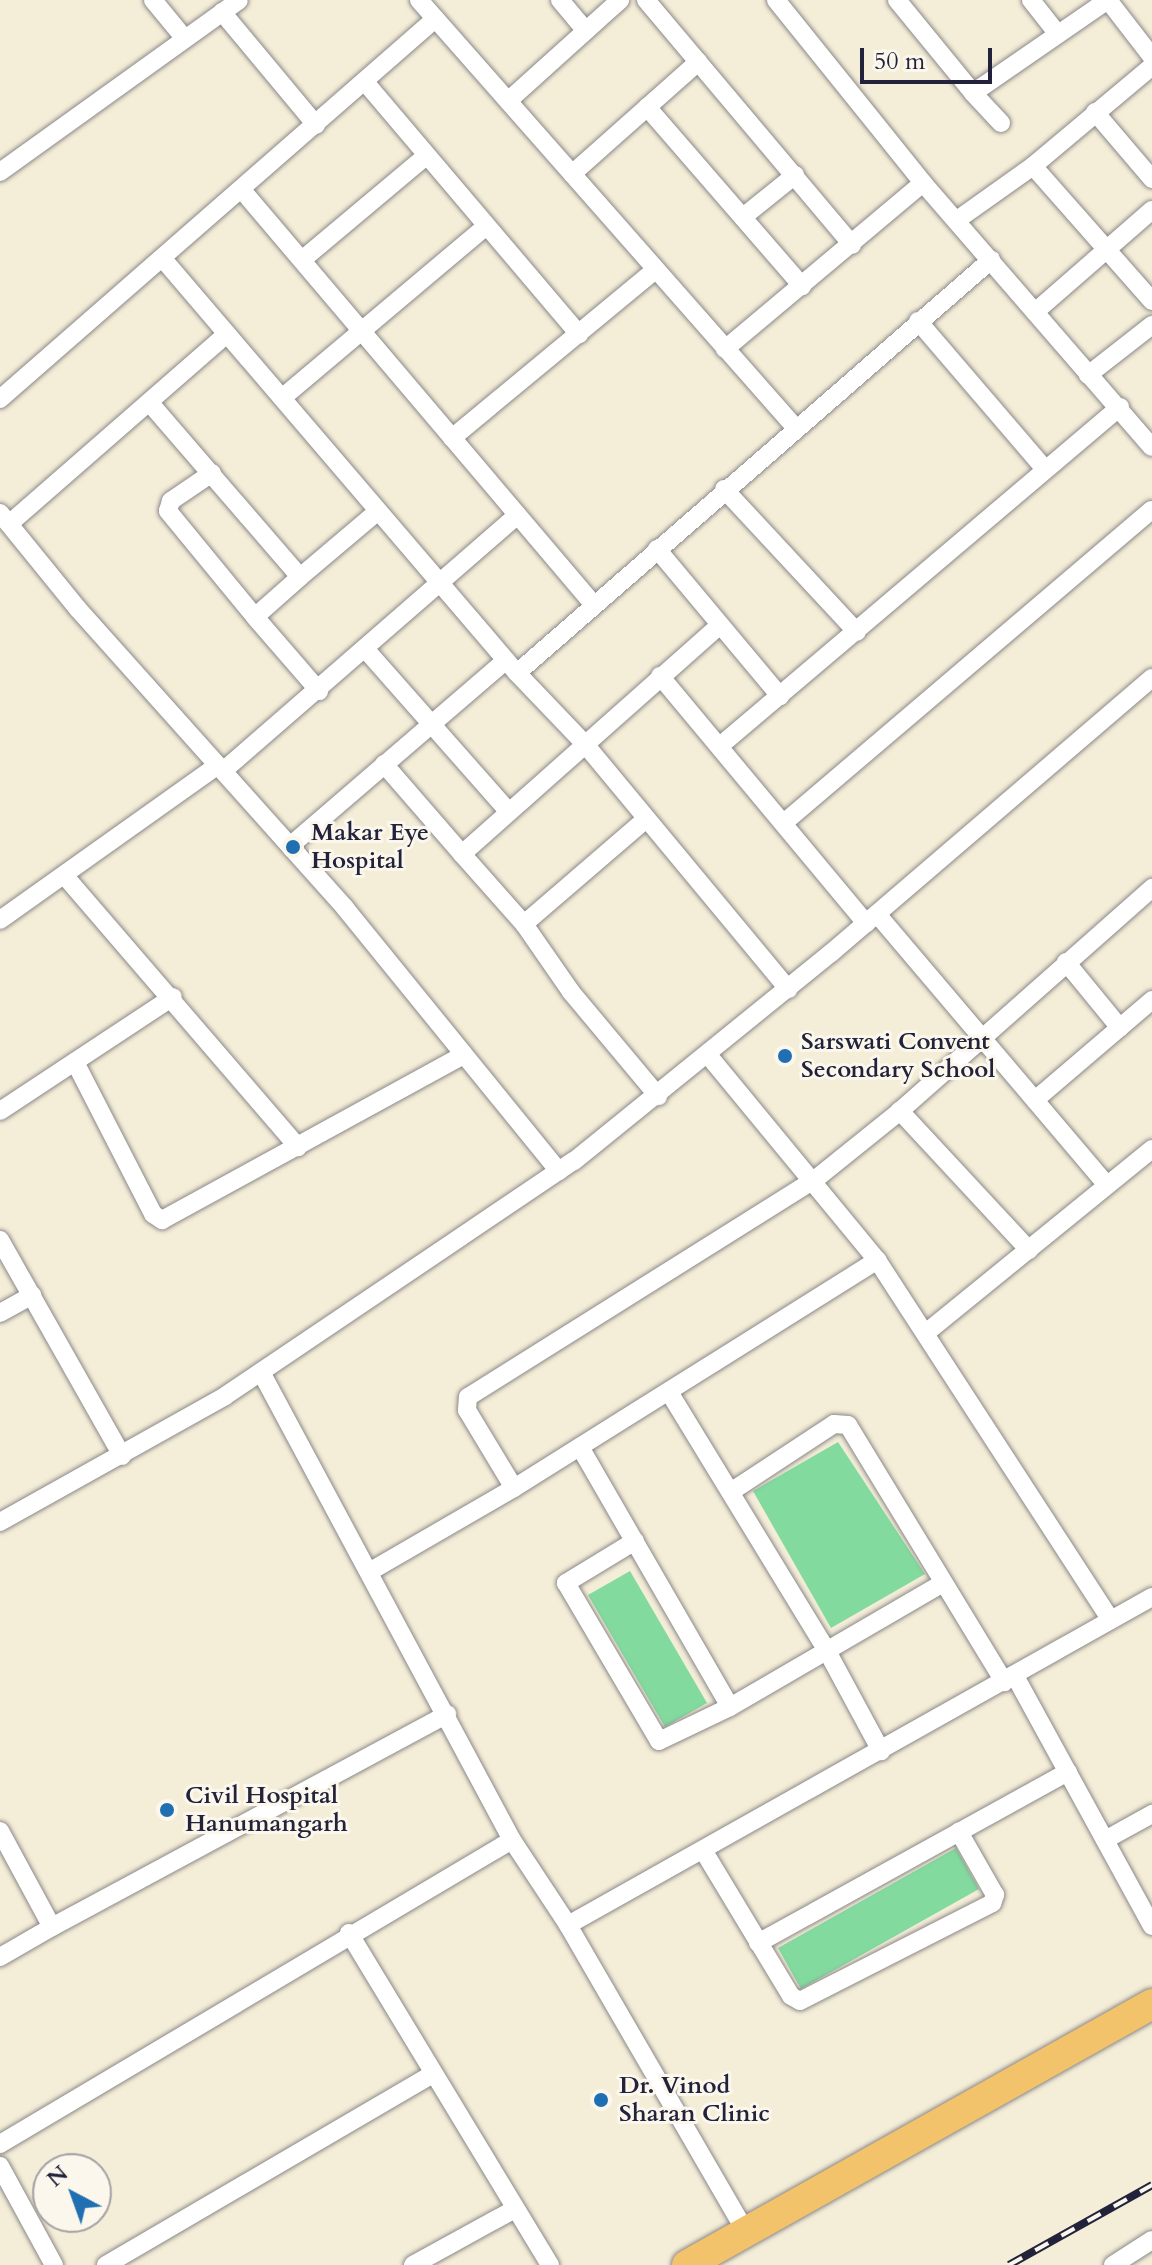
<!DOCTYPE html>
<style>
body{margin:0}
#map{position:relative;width:1152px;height:2265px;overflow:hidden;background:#f4edd7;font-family:Cardo,serif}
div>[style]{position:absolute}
.green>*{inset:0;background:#83da9f}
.roads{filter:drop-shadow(0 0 2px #8b8889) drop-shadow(0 0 2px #8b8889)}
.minor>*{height:18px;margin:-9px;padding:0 9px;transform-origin:9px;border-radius:9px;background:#fff}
.primary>*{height:30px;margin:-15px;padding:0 15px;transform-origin:15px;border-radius:15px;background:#f2c36a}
.rail>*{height:8px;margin-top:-4px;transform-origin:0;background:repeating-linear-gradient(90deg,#fbf7ec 0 15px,#22223b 0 30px);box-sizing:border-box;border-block:2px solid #22223b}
.dots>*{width:22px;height:22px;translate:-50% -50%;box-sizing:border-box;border:4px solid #fbf7ec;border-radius:50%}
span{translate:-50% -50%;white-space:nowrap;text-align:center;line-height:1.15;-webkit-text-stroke:6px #fbf7ec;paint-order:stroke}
.poi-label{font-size:24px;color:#22223b;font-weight:700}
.left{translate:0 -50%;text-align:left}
.north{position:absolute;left:32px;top:2153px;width:80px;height:80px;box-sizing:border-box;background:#fbf7ec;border:2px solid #a4a2a5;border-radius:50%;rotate:319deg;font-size:22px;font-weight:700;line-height:32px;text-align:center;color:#22223b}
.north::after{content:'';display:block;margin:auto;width:28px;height:36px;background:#1f6fb2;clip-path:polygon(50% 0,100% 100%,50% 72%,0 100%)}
.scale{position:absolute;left:860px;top:48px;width:132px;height:36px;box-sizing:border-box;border:4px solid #22223b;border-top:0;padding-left:10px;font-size:24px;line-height:28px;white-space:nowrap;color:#22223b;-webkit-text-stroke:6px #fbf7ec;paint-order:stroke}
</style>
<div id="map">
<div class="green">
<i style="clip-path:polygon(838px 1442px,925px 1574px,831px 1628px,753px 1491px)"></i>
<i style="clip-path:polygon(630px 1571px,707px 1703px,665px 1727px,588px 1595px)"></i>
<i style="clip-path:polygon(956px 1848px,979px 1889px,801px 1989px,778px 1948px)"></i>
</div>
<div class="roads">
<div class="minor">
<i style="left:153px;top:0;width:50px;rotate:50.6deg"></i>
<i style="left:419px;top:0;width:568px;rotate:48.64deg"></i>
<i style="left:560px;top:0;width:40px;rotate:50deg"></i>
<i style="left:646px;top:0;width:320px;rotate:49.9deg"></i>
<i style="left:776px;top:0;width:235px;rotate:51.2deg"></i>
<i style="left:923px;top:183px;width:349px;rotate:49.1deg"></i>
<i style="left:897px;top:0;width:120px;rotate:50.7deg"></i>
<i style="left:1031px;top:0;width:42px;rotate:51.8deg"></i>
<i style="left:222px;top:12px;width:147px;rotate:50.2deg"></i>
<i style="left:365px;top:82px;width:331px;rotate:49.7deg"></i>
<i style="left:508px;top:101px;width:151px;rotate:-42deg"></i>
<i style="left:647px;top:107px;width:237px;rotate:49.1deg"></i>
<i style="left:1095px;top:112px;width:88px;rotate:49.6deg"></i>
<i style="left:1001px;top:123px;width:41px;rotate:-133deg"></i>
<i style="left:973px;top:93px;width:164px;rotate:-34.6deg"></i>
<i style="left:1108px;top:0;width:72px;rotate:52.3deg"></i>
<i style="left:1033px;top:166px;width:180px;rotate:48.6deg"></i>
<i style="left:0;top:172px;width:294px;rotate:-35.7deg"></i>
<i style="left:572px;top:174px;width:169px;rotate:-41.6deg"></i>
<i style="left:242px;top:190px;width:544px;rotate:49.7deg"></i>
<i style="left:743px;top:217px;width:67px;rotate:-38.9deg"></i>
<i style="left:957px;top:220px;width:93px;rotate:-35.4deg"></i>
<i style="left:1033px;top:166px;width:155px;rotate:-40deg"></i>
<i style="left:163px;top:259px;width:545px;rotate:49.47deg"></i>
<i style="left:517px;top:673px;width:97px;rotate:46.3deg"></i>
<i style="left:584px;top:743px;width:320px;rotate:50.3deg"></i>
<i style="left:302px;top:260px;width:162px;rotate:-40deg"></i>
<i style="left:1035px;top:312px;width:155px;rotate:-41.1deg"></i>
<i style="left:918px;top:321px;width:194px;rotate:49.4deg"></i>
<i style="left:725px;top:349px;width:258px;rotate:-40deg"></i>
<i style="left:1088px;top:375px;width:81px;rotate:-38deg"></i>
<i style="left:282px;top:398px;width:265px;rotate:-40.1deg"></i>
<i style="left:0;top:399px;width:578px;rotate:-41.14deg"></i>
<i style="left:149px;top:402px;width:231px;rotate:49.2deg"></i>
<i style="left:300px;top:577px;width:102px;rotate:-40.2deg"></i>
<i style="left:452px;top:438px;width:264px;rotate:-39.6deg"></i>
<i style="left:212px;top:473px;width:50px;rotate:145.7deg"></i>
<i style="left:171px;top:501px;width:10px;rotate:107deg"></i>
<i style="left:168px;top:511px;width:137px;rotate:50.6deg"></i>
<i style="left:724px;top:489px;width:195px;rotate:47.1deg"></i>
<i style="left:0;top:513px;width:124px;rotate:50.9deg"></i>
<i style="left:78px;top:609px;width:401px;rotate:48.2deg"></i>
<i style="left:345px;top:908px;width:339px;rotate:50.9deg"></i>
<i style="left:9px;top:524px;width:289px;rotate:-41.1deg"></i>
<i style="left:657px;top:549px;width:192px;rotate:50.1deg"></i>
<i style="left:300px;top:577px;width:60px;rotate:138.4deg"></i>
<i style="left:255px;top:617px;width:98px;rotate:49.1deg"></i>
<i style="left:367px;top:651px;width:212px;rotate:48.6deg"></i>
<i style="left:517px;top:673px;width:629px;rotate:-41.07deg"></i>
<i style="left:660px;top:676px;width:322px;rotate:50.2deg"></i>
<i style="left:721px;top:745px;width:523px;rotate:-40.27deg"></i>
<i style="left:384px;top:764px;width:119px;rotate:49.1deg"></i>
<i style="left:462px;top:854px;width:342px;rotate:-41.6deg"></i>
<i style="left:223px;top:771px;width:390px;rotate:-41deg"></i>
<i style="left:786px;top:821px;width:480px;rotate:-40.4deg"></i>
<i style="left:290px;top:846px;width:285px;rotate:-40.7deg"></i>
<i style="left:462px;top:854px;width:94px;rotate:48.5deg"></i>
<i style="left:524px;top:924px;width:83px;rotate:55.3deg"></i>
<i style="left:571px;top:992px;width:136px;rotate:50.1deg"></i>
<i style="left:64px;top:875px;width:359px;rotate:49.3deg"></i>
<i style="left:877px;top:914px;width:354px;rotate:49.7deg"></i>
<i style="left:0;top:920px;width:267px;rotate:-35.4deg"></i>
<i style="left:524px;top:924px;width:160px;rotate:-40.7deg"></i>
<i style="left:1066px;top:962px;width:85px;rotate:50.7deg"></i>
<i style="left:708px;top:1055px;width:266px;rotate:50.5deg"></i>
<i style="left:877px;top:1260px;width:429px;rotate:57deg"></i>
<i style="left:75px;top:1062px;width:171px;rotate:62.8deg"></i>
<i style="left:153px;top:1214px;width:11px;rotate:34deg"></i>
<i style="left:162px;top:1220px;width:344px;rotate:-28.7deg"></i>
<i style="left:1035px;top:1100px;width:154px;rotate:-40.5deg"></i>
<i style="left:0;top:1111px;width:207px;rotate:-33.4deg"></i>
<i style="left:0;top:1240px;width:248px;rotate:60.5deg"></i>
<i style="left:1029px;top:1250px;width:190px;rotate:-132.9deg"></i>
<i style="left:900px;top:1111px;width:337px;rotate:-41.5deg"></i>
<i style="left:0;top:1313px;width:37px;rotate:-29deg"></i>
<i style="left:927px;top:1332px;width:290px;rotate:-39.1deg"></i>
<i style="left:261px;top:1372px;width:531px;rotate:61.79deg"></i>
<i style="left:512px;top:1840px;width:102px;rotate:56.6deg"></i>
<i style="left:568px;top:1925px;width:355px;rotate:59.9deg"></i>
<i style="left:669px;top:1392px;width:303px;rotate:58.6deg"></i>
<i style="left:827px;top:1651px;width:114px;rotate:61.6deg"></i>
<i style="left:580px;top:1447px;width:300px;rotate:60deg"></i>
<i style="left:514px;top:1488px;width:91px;rotate:-121.1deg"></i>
<i style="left:467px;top:1410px;width:13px;rotate:-86deg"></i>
<i style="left:468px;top:1397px;width:407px;rotate:-32.1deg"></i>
<i style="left:813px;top:1181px;width:112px;rotate:-38.8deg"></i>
<i style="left:732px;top:1491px;width:122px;rotate:-33.3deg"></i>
<i style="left:834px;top:1424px;width:14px;rotate:4deg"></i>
<i style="left:848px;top:1425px;width:301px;rotate:58.7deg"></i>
<i style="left:0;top:1522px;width:258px;rotate:-29.2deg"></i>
<i style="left:225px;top:1396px;width:421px;rotate:-34deg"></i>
<i style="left:574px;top:1161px;width:331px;rotate:-39deg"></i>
<i style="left:831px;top:953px;width:423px;rotate:-40.6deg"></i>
<i style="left:635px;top:1541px;width:81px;rotate:148.7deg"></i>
<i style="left:566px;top:1583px;width:183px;rotate:59.5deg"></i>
<i style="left:659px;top:1741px;width:79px;rotate:-25.6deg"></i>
<i style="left:730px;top:1707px;width:246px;rotate:-30.2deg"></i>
<i style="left:369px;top:1572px;width:168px;rotate:-30.1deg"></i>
<i style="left:514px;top:1488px;width:429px;rotate:-32.1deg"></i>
<i style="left:1015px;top:1676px;width:285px;rotate:61.3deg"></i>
<i style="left:0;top:1831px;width:109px;rotate:61.6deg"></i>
<i style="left:52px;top:1927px;width:60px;rotate:150deg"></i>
<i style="left:1105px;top:1840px;width:54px;rotate:-29deg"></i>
<i style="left:703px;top:1850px;width:170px;rotate:58.9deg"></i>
<i style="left:791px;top:1996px;width:10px;rotate:29deg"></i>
<i style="left:800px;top:2001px;width:216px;rotate:-27deg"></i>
<i style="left:992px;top:1903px;width:9px;rotate:-69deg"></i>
<i style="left:995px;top:1895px;width:73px;rotate:-119.7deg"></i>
<i style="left:568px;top:1925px;width:670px;rotate:-29.32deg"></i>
<i style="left:52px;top:1927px;width:449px;rotate:-28.3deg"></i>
<i style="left:349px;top:1933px;width:388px;rotate:58.8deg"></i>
<i style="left:758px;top:1943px;width:354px;rotate:-28.9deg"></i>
<i style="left:0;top:2144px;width:595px;rotate:-30.7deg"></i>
<i style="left:0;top:2166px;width:113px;rotate:61.4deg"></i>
<i style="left:106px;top:2265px;width:379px;rotate:-30.3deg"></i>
<i style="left:413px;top:2265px;width:114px;rotate:-28.8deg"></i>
<i style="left:1113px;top:2265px;width:46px;rotate:-32.7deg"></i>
</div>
<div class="primary">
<i style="left:687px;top:2265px;width:533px;rotate:-29.31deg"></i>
</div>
</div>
<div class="rail">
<i style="left:1009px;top:2265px;width:164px;rotate:-29.2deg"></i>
</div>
<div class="dots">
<i style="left:293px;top:847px;background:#1f6fb2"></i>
<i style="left:785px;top:1056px;background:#1f6fb2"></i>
<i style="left:167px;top:1810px;background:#1f6fb2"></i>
<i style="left:601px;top:2100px;background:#1f6fb2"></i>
</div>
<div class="poi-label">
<span class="left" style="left:311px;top:847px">Makar Eye<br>Hospital</span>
<span class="left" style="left:801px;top:1056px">Sarswati Convent<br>Secondary School</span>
<span class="left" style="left:185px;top:1810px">Civil Hospital<br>Hanumangarh</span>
<span class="left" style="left:619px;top:2100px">Dr. Vinod<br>Sharan Clinic</span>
</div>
<div class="north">N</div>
<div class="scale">50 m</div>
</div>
